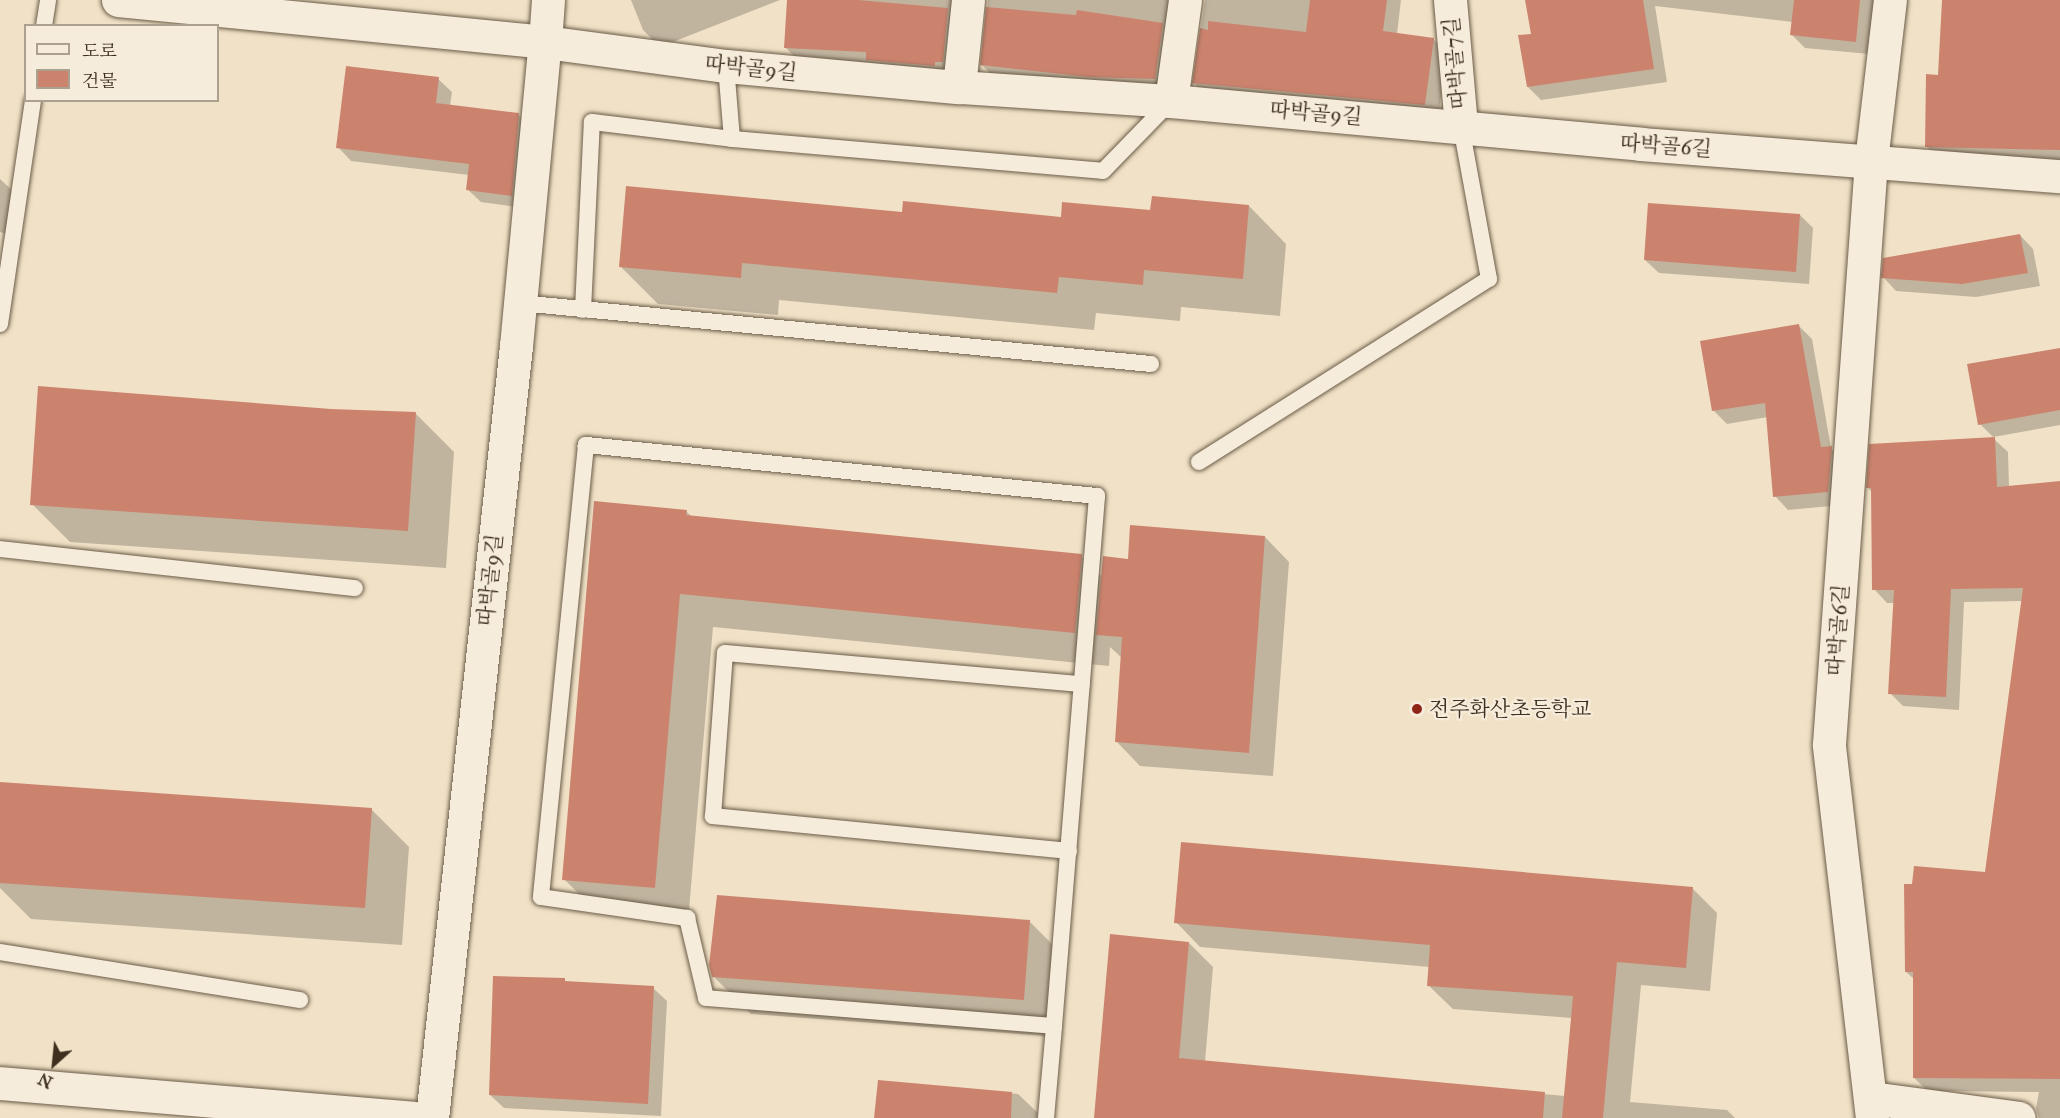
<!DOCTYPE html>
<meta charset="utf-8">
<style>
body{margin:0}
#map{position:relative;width:2060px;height:1118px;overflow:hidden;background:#f1e2c7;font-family:"IM FELL Great Primer","Noto Serif KR",serif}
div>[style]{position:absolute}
.shadow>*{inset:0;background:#0003}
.building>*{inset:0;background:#cc836e}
.roads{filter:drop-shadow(0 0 2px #6b5c48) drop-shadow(0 0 2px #6b5c48)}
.service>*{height:16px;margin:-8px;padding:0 8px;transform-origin:8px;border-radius:8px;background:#f6ecdb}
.minor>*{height:33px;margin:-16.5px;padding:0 16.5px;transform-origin:16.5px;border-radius:16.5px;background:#f6ecdb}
.dots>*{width:16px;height:16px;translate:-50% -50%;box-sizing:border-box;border:3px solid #f6ecdb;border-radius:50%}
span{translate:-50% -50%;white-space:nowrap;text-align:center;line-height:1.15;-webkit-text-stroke:4.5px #f6ecdb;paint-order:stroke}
.street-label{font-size:21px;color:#3e2f1e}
.poi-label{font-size:21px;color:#3e2f1e}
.left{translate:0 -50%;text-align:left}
.legend{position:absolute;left:24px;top:24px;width:195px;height:78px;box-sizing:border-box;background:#f6ecdb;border:2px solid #aca08f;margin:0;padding:8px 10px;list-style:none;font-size:18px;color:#3e2f1e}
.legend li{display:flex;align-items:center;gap:12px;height:30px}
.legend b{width:30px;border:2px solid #aca08f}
.north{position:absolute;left:24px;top:1034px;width:60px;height:60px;-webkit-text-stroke:4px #f6ecdb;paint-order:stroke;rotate:207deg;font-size:16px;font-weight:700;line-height:24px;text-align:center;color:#3e2f1e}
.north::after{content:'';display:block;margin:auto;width:21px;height:27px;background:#3e2f1e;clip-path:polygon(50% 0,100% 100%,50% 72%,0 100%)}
</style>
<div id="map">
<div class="shadow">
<i style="clip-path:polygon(631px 0,780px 0,660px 47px,643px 30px)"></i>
<i style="clip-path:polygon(788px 0,969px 0,948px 79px,799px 61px,786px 48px)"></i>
<i style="clip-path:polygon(988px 0,1186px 0,1167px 94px,995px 78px,982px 65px)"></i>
<i style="clip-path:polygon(1205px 0,1401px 0,1397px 34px,1434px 40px,1447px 53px,1438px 118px,1207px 96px,1194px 83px)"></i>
<i style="clip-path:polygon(1527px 0,1874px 0,1869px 54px,1805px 48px,1792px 35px,1793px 22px,1655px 6px,1667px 82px,1541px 100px,1528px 87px,1532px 35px)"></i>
<i style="clip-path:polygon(1943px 0,2060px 0,2060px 166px,1943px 163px,1926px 146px,1940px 76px)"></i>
<i style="clip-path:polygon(438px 79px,452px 92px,450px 106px,519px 115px,532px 128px,524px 208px,481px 202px,467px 189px,469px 175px,351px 161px,338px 147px)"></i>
<i style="clip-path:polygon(0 179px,15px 193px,7px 234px,0 232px)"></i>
<i style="clip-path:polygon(1249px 206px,1286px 244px,1280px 316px,1181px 307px,1180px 321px,1096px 313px,1094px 330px,779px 300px,778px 315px,658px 304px,620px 266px,903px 213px,1062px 218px)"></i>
<i style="clip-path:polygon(1800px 215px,1813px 228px,1809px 284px,1659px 273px,1645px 260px)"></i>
<i style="clip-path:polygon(2020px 235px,2033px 249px,2040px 286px,1976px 297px,1896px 291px,1883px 277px)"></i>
<i style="clip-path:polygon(1799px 326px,1812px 339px,1831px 448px,1844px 461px,1841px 505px,1788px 510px,1775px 496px,1768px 417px,1727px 424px,1714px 411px)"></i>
<i style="clip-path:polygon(2060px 349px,2060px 425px,1993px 437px,1980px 424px)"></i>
<i style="clip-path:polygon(331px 410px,416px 414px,454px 452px,446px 568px,70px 542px,32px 504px)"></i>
<i style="clip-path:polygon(1994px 439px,2008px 452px,2009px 487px,2060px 483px,2060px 1118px,2039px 1118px,2036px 1108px,2039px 1092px,1928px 1091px,1914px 1078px,1914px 979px,1906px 972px,1987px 874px,2023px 601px,1964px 602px,1959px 710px,1903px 706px,1890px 693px,1895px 603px,1887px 603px,1874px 589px,1872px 492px,1868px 488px)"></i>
<i style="clip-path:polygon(686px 511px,692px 517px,1081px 556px,1102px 577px,1129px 560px,1265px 537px,1289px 562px,1273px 776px,1140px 766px,1116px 741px,1122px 658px,1110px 647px,1109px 666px,713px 627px,688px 922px,598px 913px,564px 879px)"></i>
<i style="clip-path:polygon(0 783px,371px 809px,409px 847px,402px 945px,31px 919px,0 888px)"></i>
<i style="clip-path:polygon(1692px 888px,1717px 913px,1710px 991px,1641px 985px,1630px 1102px,1727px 1110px,1735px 1118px,1096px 1118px,1189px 943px,1213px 967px,1205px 1062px,1565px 1096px,1572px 1018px,1453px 1009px,1428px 985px,1430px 967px,1200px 947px,1176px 922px)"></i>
<i style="clip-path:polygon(1029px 921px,1067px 959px,1061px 1037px,751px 1014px,713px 976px)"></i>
<i style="clip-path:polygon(564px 980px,567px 983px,653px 988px,667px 1001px,661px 1116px,504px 1108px,490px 1095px)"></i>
<i style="clip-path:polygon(879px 1082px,1018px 1094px,1038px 1113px,1037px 1118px,876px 1118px)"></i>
</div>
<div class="building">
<i style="clip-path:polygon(787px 0,858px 0,948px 8px,943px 62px,935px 62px,935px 66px,866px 60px,866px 52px,784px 48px)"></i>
<i style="clip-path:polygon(1310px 0,1387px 0,1383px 31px,1434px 38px,1425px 105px,1192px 83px,1200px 28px,1208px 30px,1208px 21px,1306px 32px)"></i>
<i style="clip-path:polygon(1525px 0,1643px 0,1654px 69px,1527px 87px,1518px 35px,1531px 34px)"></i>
<i style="clip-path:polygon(1794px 0,1860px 0,1856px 42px,1790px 35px)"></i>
<i style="clip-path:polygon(1942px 0,2060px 0,2060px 150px,1925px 147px,1926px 74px,1938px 75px)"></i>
<i style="clip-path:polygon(986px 7px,1076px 15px,1077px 10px,1163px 23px,1155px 79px,1089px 77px,980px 65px)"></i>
<i style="clip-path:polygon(346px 66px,439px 77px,436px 103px,519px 113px,512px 196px,466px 190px,469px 164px,336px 148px)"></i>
<i style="clip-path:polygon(626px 186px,902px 212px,903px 201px,1061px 217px,1062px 202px,1150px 210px,1152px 196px,1249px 205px,1243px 279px,1144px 270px,1143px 285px,1059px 277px,1057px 293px,742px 263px,741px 278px,619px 267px)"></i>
<i style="clip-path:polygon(1648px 203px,1800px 214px,1796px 272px,1644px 260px)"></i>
<i style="clip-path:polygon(2020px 234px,2028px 273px,1962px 284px,1881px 278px,1883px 258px)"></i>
<i style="clip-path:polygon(1799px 324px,1821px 447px,1832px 446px,1828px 492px,1773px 497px,1765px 403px,1712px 411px,1700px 341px)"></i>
<i style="clip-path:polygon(2060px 348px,2060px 410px,1978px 425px,1967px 364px)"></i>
<i style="clip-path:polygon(38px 386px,331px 409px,416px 412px,408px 531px,30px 505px)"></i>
<i style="clip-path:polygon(1995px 437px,1997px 487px,2060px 481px,2060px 1079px,1913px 1078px,1913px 972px,1905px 972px,1904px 884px,1912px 884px,1914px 866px,1985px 872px,2023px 588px,1951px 589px,1946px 697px,1888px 694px,1894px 590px,1872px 590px,1871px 488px,1866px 488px,1869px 444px)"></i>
<i style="clip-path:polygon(594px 501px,687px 510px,686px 515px,1082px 554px,1075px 633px,680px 594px,655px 888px,562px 880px)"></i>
<i style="clip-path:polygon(1130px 525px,1265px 536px,1249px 753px,1115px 742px,1122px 637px,1096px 635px,1103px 556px,1128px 559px)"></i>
<i style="clip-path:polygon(0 782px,372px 808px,365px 908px,0 883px)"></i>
<i style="clip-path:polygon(1181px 842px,1693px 887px,1686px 968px,1617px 962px,1603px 1118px,1562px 1118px,1573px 996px,1427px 986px,1430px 945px,1174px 923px)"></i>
<i style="clip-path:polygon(717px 895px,1030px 920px,1024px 1000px,712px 977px,709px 965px)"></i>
<i style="clip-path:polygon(1110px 934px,1189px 942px,1179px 1058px,1545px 1092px,1543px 1118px,1094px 1118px)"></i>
<i style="clip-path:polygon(493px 976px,565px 978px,565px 981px,654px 986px,648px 1104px,489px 1095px)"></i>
<i style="clip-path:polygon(878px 1080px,1012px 1092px,1011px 1118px,874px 1118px)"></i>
</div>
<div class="roads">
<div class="service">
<i style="left:44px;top:26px;width:26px;rotate:-81deg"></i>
<i style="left:726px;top:66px;width:73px;rotate:85.3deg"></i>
<i style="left:520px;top:303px;width:634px;rotate:5.52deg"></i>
<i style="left:583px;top:310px;width:188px;rotate:-87.3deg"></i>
<i style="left:592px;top:122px;width:141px;rotate:6.9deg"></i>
<i style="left:732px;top:139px;width:372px;rotate:4.9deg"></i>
<i style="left:1103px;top:171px;width:98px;rotate:-45.8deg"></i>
<i style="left:0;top:324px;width:226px;rotate:-81.6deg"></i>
<i style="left:1199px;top:462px;width:343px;rotate:-32.3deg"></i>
<i style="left:1489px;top:279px;width:155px;rotate:-100.4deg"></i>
<i style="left:0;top:549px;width:357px;rotate:6.3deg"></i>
<i style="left:1069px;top:851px;width:358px;rotate:-174.4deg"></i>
<i style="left:713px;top:816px;width:163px;rotate:-85.8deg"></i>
<i style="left:725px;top:653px;width:358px;rotate:5deg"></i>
<i style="left:0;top:952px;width:304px;rotate:9.1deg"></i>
<i style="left:1046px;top:1118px;width:92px;rotate:-85deg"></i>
<i style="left:1054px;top:1026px;width:532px;rotate:-85.36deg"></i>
<i style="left:1097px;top:496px;width:514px;rotate:-174.3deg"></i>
<i style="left:586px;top:445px;width:454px;rotate:95.7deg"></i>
<i style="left:541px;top:897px;width:148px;rotate:8.2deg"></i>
<i style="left:687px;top:918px;width:82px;rotate:76.6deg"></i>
<i style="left:706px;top:998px;width:349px;rotate:4.6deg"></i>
</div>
<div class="minor">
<i style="left:118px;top:0;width:429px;rotate:5.6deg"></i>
<i style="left:545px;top:42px;width:42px;rotate:-85.9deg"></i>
<i style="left:1450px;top:0;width:127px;rotate:85deg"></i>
<i style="left:959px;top:87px;width:87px;rotate:-84.1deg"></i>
<i style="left:1171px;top:101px;width:102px;rotate:-82.1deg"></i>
<i style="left:0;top:1083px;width:415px;rotate:4.8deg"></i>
<i style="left:1871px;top:1098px;width:149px;rotate:7.7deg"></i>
<i style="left:432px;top:1118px;width:777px;rotate:-83.79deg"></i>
<i style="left:516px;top:346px;width:305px;rotate:-84.6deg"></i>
<i style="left:545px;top:42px;width:183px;rotate:7.6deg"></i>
<i style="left:726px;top:66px;width:234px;rotate:5.2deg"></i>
<i style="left:959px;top:87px;width:212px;rotate:3.8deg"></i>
<i style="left:1171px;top:101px;width:472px;rotate:5.2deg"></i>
<i style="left:1641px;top:144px;width:420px;rotate:4.4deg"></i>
<i style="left:1872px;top:1118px;width:376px;rotate:-96.6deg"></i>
<i style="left:1829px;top:744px;width:585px;rotate:-85.88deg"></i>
<i style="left:1871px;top:161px;width:162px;rotate:-83.3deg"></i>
</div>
</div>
<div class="dots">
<i style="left:1417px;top:709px;background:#8f2418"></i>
</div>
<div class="street-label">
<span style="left:1455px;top:63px;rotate:-95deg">따박골7길</span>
<span style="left:751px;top:68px;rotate:6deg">따박골9길</span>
<span style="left:1316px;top:113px;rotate:5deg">따박골9길</span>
<span style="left:1666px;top:146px;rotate:4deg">따박골6길</span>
<span style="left:490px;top:580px;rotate:-84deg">따박골9길</span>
<span style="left:1838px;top:630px;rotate:-86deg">따박골6길</span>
</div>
<div class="poi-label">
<span class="left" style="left:1429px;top:709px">전주화산초등학교</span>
</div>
<ul class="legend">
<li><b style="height:8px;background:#f6ecdb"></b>도로</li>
<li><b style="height:16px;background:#cc836e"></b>건물</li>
</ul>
<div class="north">N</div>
</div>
